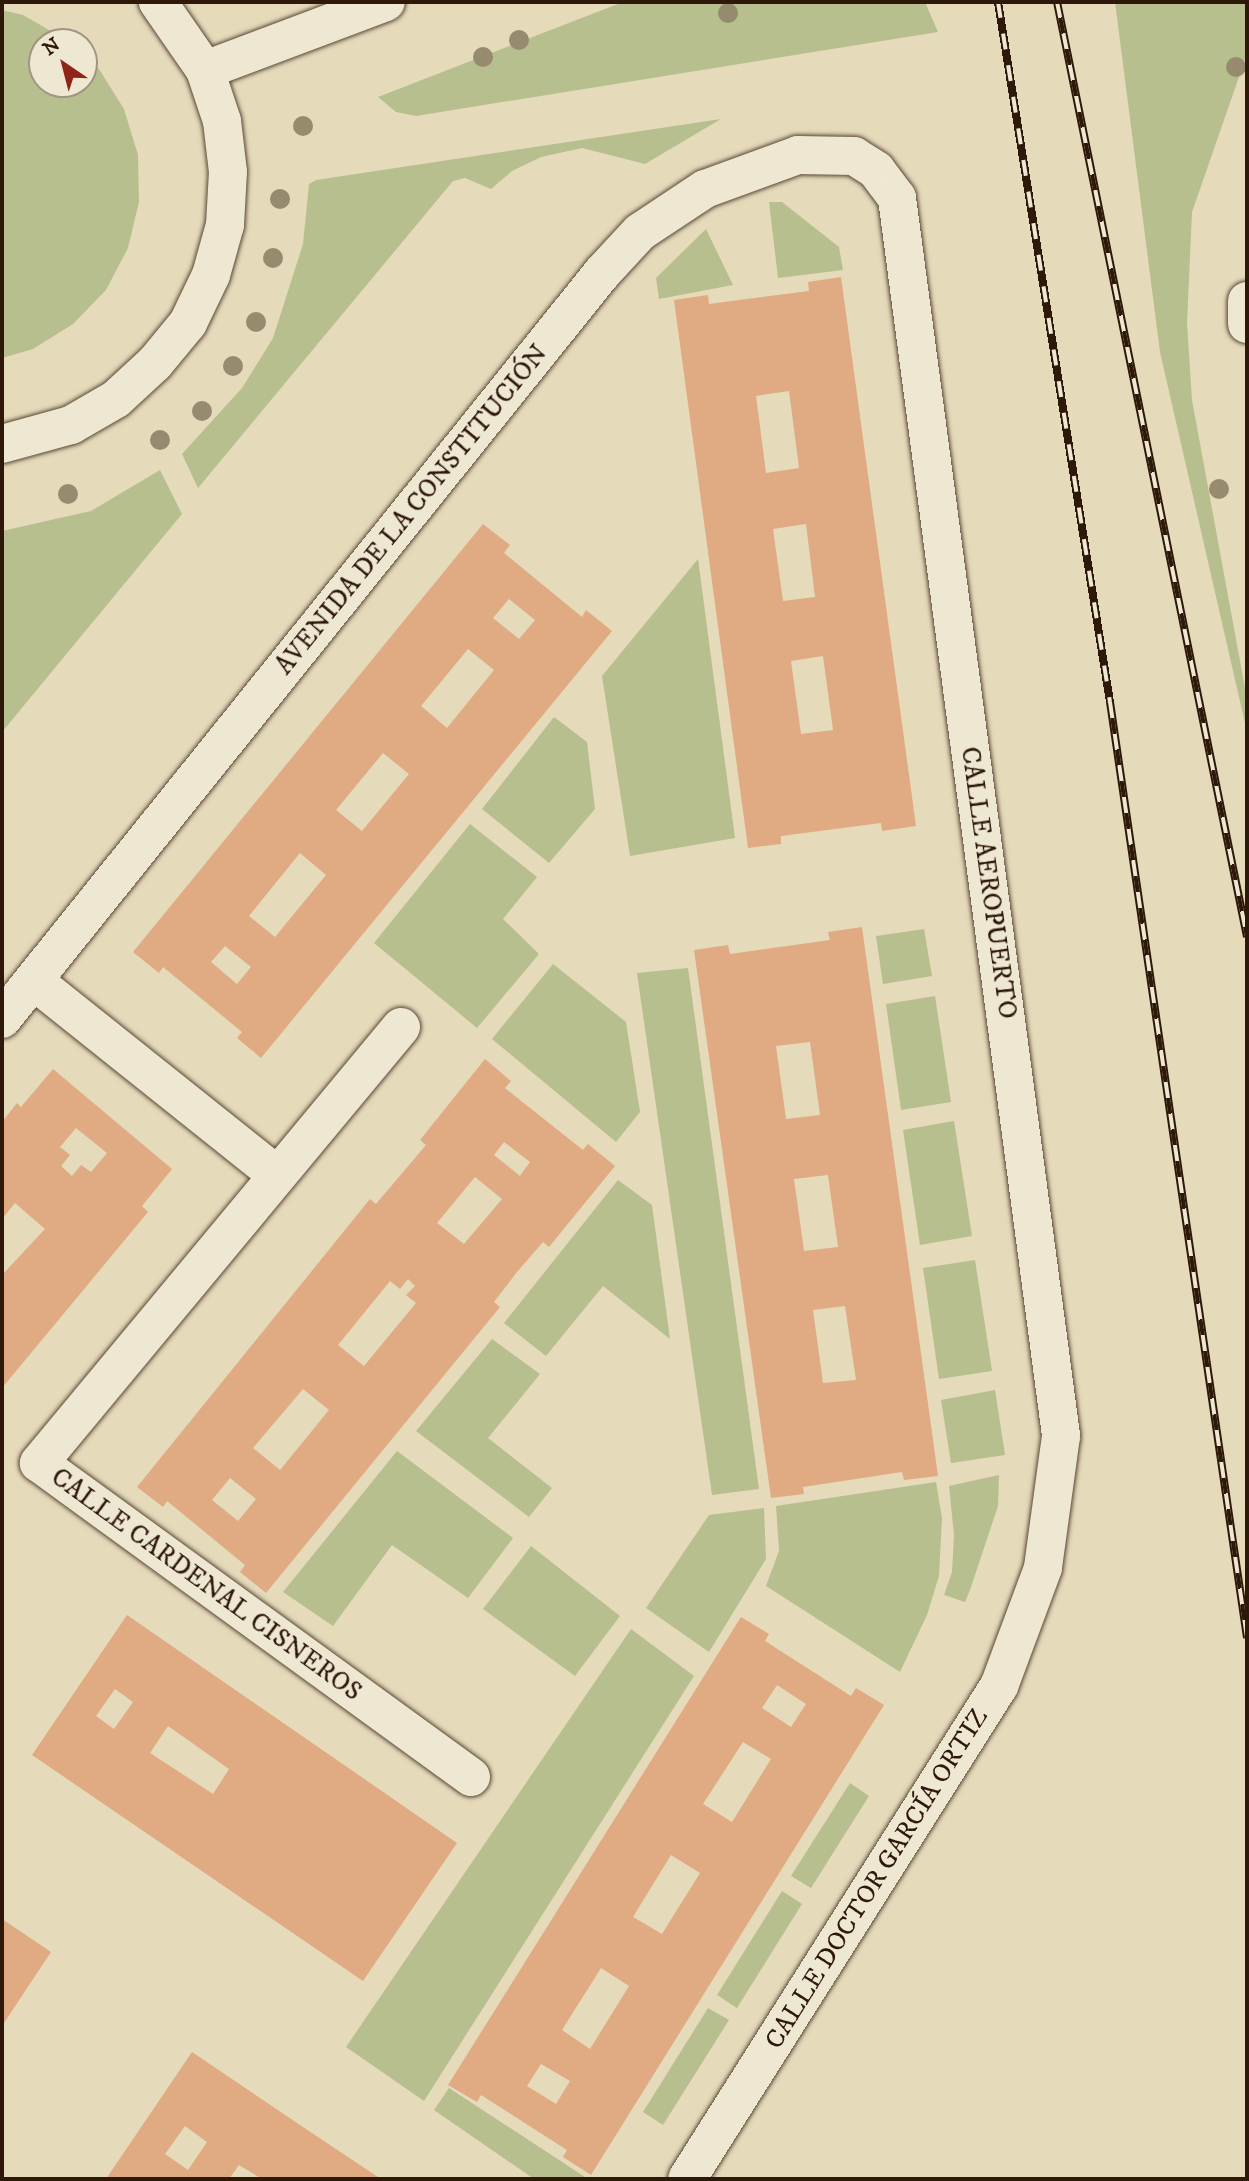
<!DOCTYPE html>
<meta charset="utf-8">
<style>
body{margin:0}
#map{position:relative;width:1249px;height:2181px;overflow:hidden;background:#e5daba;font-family:"IM FELL DW Pica",serif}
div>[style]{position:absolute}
.green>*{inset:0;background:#b7bf8e}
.building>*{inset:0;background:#e0aa83}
.roads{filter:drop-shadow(0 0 2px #5b4836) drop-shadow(0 0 2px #5b4836)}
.minor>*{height:38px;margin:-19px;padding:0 19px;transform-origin:19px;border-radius:19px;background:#eee7d2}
.rail>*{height:8px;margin-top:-4px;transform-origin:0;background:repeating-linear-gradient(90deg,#eee7d2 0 16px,#2d180a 0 32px);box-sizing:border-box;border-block:2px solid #2d180a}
.trees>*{width:20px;height:20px;margin:-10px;border-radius:50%;background:#968b6f}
span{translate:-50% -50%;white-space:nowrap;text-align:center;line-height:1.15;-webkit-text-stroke:5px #eee7d2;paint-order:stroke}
.street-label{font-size:26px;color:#2d180a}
.frame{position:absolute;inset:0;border:4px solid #2d180a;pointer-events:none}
.north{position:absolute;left:28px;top:28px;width:70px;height:70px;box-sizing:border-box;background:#eee7d2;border:2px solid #a19482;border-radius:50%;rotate:325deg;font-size:19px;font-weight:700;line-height:28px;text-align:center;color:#2d180a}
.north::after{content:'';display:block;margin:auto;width:24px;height:32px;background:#8f2418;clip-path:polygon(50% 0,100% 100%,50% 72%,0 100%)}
</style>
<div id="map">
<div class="green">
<i style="clip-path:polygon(623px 2px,925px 2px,938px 32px,416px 116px,396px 112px,378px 97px)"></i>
<i style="clip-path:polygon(1115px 2px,1247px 2px,1247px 54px,1192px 212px,1187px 323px,1192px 400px,1247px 699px,1247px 732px,1160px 352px)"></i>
<i style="clip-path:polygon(2px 10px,23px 15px,70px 42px,42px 42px,42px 84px,84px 84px,84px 55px,99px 69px,124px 109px,138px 155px,139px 202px,128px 248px,106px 290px,73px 324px,33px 349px,2px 358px)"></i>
<i style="clip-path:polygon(721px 119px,645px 164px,582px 148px,541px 157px,512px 171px,491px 189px,465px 178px,453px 181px,198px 488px,182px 454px,242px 388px,273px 338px,303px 244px,309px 184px,316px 180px)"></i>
<i style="clip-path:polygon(769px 202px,782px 202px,839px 247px,843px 270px,778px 278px)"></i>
<i style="clip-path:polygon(706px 229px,733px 285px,659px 299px,656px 278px)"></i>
<i style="clip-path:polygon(160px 470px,182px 514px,2px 732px,2px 531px,91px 511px)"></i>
<i style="clip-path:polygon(698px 559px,735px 838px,630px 856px,602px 676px)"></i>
<i style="clip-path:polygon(554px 717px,587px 742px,595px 809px,549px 863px,482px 809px)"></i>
<i style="clip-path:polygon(470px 824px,537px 877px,503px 919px,539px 954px,477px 1028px,374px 943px)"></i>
<i style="clip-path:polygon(924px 929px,932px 976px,883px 984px,876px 936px)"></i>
<i style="clip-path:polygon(553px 964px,626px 1022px,640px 1112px,616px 1142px,492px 1039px)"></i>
<i style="clip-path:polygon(688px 968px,759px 1489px,712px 1495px,637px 973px)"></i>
<i style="clip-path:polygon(935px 996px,951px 1102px,901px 1110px,886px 1004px)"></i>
<i style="clip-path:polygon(954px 1121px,972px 1236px,920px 1245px,903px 1130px)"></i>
<i style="clip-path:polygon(618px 1180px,652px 1205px,670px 1339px,603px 1286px,546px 1356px,504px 1323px)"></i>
<i style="clip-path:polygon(975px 1260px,992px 1371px,939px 1379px,923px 1268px)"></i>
<i style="clip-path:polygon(492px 1339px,540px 1374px,488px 1438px,552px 1488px,529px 1517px,416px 1431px)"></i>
<i style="clip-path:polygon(995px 1390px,1005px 1455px,951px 1463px,941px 1400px)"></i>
<i style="clip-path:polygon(397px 1451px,513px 1538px,468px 1598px,392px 1545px,333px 1626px,283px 1592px)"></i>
<i style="clip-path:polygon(999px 1475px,998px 1506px,970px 1590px,965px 1602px,944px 1595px,952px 1572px,954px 1535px,949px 1486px)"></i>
<i style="clip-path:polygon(936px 1482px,942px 1518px,939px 1576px,927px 1615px,900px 1672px,766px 1586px,779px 1551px,776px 1506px)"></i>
<i style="clip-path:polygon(764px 1508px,766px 1559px,709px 1652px,646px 1608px,709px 1515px)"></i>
<i style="clip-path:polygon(531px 1546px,620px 1616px,575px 1676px,483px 1609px)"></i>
<i style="clip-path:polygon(631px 1629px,694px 1676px,424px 2101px,346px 2047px)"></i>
<i style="clip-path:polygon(850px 1783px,869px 1796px,811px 1888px,791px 1876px)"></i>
<i style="clip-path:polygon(782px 1891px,802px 1904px,737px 2008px,717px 1995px)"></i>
<i style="clip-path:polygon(708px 2008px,729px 2020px,663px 2125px,643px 2112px)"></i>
<i style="clip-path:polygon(449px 2088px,585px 2177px,583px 2179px,534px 2179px,434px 2110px)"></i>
</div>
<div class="building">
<i style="clip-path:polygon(evenodd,841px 277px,916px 826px,882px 831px,881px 823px,781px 836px,781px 844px,748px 848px,674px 300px,708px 295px,709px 304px,809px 291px,808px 282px,841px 277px,789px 391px,799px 468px,766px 473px,756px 396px,789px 391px,841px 277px,806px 524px,815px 597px,783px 601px,773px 529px,806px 524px,841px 277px,823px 656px,833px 730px,801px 734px,791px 661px,823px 656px)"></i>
<i style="clip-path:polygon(evenodd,483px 524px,510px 545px,504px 553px,582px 617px,586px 610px,612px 631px,261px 1058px,237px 1038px,242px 1032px,163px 967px,159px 973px,133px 952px,483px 524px,509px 599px,535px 620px,519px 639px,493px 618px,509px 599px,483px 524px,468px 649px,494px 670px,447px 728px,421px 706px,468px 649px,483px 524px,383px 753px,409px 774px,362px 831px,336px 810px,383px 753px,483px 524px,300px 853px,326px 875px,275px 937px,249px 916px,300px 853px,483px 524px,225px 946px,251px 967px,237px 984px,211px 962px,225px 946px)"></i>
<i style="clip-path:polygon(evenodd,862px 927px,938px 1476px,904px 1480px,902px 1472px,803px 1487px,804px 1494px,771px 1498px,694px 950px,728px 945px,730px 954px,830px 940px,828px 932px,862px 927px,810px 1042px,820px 1115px,786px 1119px,776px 1046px,810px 1042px,862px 927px,828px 1175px,838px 1247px,804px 1251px,794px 1179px,828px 1175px,862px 927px,845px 1306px,856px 1380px,823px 1383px,813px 1310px,845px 1306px)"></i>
<i style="clip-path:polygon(evenodd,485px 1059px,511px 1081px,505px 1088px,583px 1150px,588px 1144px,615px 1166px,549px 1247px,543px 1242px,517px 1272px,494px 1302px,500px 1307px,266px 1593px,240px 1572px,245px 1565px,167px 1501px,163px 1507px,137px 1487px,370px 1199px,376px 1204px,426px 1145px,420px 1140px,485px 1059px,504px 1142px,530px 1162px,520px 1176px,494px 1155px,504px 1142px,485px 1059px,475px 1177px,502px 1199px,464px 1244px,437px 1223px,475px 1177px,485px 1059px,408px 1279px,415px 1286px,406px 1295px,416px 1303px,364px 1366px,338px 1345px,390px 1281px,400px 1289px,408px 1279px,485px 1059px,303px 1389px,329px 1410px,280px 1470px,253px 1448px,303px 1389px,485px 1059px,230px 1478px,256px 1499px,238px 1521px,212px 1500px,230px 1478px)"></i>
<i style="clip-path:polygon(evenodd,53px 1069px,172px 1169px,142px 1206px,148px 1212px,2px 1388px,2px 1275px,45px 1229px,15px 1203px,2px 1219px,2px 1122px,17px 1103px,21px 1107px,53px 1069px,76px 1128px,107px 1153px,91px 1172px,81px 1165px,72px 1176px,61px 1166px,70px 1155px,60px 1147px,76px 1128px)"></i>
<i style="clip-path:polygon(evenodd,127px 1615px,457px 1843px,363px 1981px,32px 1755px,127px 1615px,115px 1689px,133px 1702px,114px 1729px,96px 1716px,115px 1689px,127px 1615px,168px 1726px,229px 1769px,213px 1794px,150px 1753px,168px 1726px)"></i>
<i style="clip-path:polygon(evenodd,741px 1617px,769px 1634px,765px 1641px,851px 1696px,856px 1688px,884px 1705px,591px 2175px,563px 2157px,567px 2150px,481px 2095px,477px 2102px,448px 2085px,741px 1617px,777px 1685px,806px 1704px,791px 1727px,762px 1708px,777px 1685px,741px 1617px,743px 1742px,771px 1759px,732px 1822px,703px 1804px,743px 1742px,741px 1617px,671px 1855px,700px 1873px,662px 1934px,633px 1917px,671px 1855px,741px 1617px,601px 1968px,629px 1986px,590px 2049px,562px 2030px,601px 1968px,741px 1617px,541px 2064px,570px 2081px,556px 2104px,527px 2086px,541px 2064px)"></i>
<i style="clip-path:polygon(2px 1919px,51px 1952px,2px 2026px)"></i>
<i style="clip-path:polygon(evenodd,192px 2052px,306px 2129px,381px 2179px,262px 2179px,239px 2165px,229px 2179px,106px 2179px,192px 2052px,185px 2126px,207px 2142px,188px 2170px,165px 2154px,185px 2126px)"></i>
</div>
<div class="roads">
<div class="minor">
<i style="left:205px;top:70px;width:193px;rotate:-20.6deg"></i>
<i style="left:1247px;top:301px;width:23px;rotate:90deg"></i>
<i style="left:2px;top:444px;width:72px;rotate:-15.4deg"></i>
<i style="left:71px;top:425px;width:52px;rotate:-30deg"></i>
<i style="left:116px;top:399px;width:53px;rotate:-42.7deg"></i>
<i style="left:155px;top:363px;width:52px;rotate:-50.5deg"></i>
<i style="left:188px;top:323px;width:53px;rotate:-64.4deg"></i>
<i style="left:211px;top:275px;width:52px;rotate:-74.4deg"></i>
<i style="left:225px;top:225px;width:53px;rotate:-86.8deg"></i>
<i style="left:228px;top:172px;width:51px;rotate:-96.7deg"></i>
<i style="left:222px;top:121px;width:54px;rotate:-108.4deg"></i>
<i style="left:205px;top:70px;width:83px;rotate:-124.7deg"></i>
<i style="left:34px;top:981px;width:311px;rotate:38.6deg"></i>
<i style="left:2px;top:1019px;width:957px;rotate:-51.19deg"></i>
<i style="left:602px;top:273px;width:56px;rotate:-47.2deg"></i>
<i style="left:640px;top:232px;width:78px;rotate:-33.5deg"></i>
<i style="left:705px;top:189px;width:99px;rotate:-20.1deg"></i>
<i style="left:798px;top:155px;width:56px;rotate:1deg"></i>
<i style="left:854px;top:156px;width:26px;rotate:32deg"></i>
<i style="left:876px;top:170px;width:35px;rotate:53deg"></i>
<i style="left:897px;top:198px;width:1249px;rotate:82.45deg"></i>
<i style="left:1061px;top:1436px;width:133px;rotate:97.8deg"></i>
<i style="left:1043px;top:1568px;width:126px;rotate:110.4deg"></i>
<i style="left:999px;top:1686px;width:583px;rotate:122.33deg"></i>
<i style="left:401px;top:1027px;width:567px;rotate:129.7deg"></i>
<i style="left:39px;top:1463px;width:534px;rotate:36.01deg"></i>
</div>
</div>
<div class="rail">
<i style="left:998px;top:2px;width:709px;rotate:80.91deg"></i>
<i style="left:1110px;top:702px;width:946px;rotate:81.67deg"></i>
<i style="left:1057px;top:2px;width:954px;rotate:78.51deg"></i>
</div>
<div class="trees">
<i style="left:728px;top:13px"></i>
<i style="left:519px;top:40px"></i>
<i style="left:483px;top:57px"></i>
<i style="left:1236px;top:67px"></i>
<i style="left:303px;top:126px"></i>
<i style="left:280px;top:199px"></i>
<i style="left:273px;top:258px"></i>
<i style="left:256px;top:322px"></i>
<i style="left:233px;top:366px"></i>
<i style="left:202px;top:411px"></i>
<i style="left:160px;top:440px"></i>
<i style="left:1219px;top:489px"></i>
<i style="left:68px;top:494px"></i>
</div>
<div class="street-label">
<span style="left:412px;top:510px;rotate:-51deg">AVENIDA DE LA CONSTITUCIÓN</span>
<span style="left:988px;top:883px;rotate:82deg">CALLE AEROPUERTO</span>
<span style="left:206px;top:1585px;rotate:36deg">CALLE CARDENAL CISNEROS</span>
<span style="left:877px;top:1879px;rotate:-58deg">CALLE DOCTOR GARCÍA ORTIZ</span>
</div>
<div class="frame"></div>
<div class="north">N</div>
</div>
